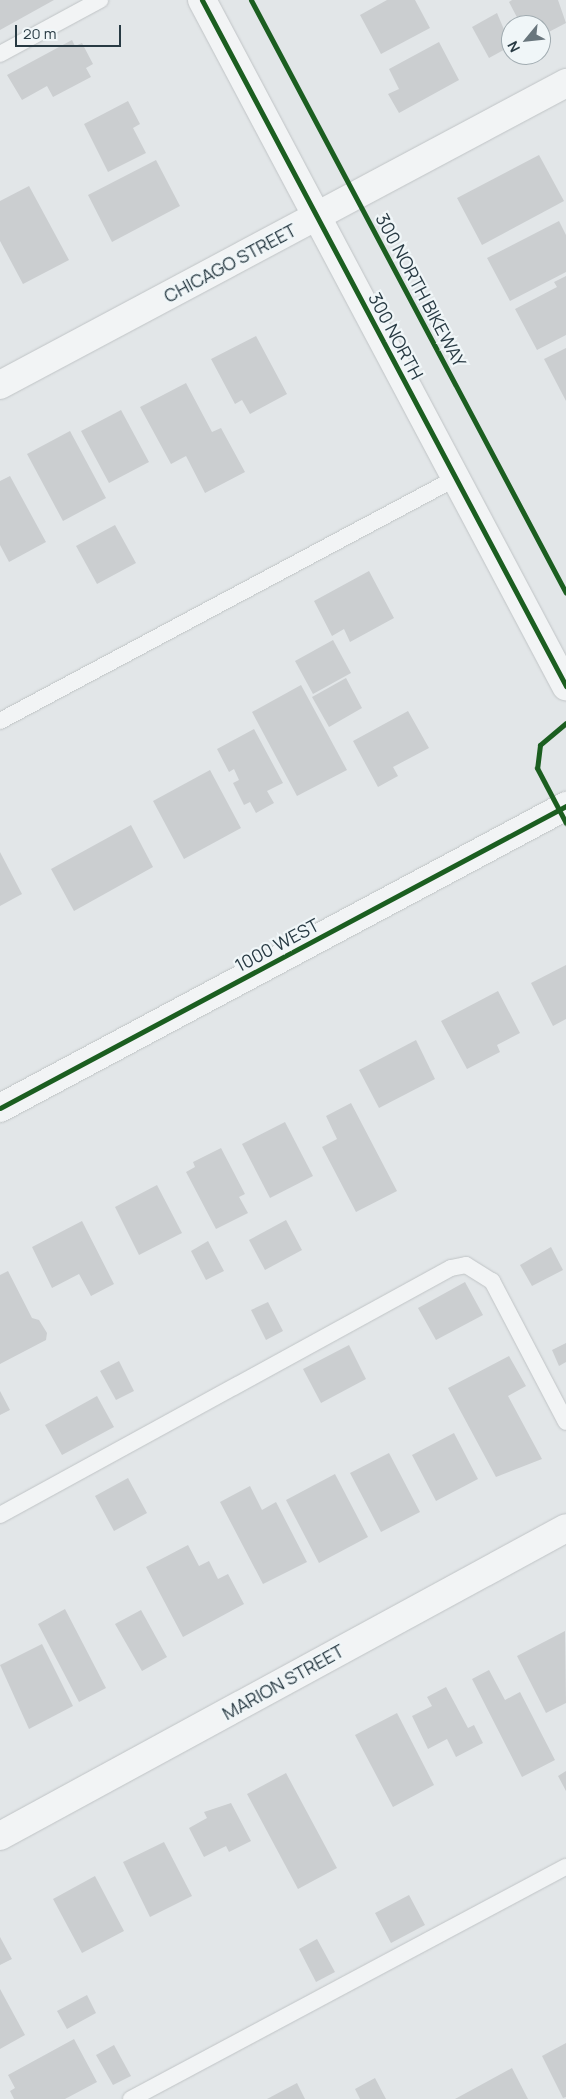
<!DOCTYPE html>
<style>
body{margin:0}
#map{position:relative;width:566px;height:2099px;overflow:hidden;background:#e2e6e8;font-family:Manrope,sans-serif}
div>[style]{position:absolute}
.building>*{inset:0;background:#cbced0}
.roads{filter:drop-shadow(0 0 1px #c0c4c6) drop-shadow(0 0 1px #c0c4c6)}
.service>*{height:16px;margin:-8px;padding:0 8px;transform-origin:8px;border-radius:8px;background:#f2f4f5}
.minor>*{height:28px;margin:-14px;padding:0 14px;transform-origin:14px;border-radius:14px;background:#f2f4f5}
.tertiary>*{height:28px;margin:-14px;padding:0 14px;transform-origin:14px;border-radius:14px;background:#f2f4f5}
.cycleway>*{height:5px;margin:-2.5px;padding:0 2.5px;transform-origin:2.5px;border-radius:2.5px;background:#1b5e20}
span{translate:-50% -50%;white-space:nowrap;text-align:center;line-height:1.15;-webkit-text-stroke:4.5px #f0f6f8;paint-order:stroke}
.street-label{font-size:18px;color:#283a43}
.north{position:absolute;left:501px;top:15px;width:50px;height:50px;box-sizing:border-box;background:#f0f6f8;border:1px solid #a0abb0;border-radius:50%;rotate:242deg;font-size:14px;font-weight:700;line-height:20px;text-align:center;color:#283a43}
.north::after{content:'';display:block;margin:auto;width:18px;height:22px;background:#69767d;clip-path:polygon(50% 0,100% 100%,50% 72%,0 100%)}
.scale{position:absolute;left:15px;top:25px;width:106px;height:22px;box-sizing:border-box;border:2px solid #283a43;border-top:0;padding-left:6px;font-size:15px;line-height:18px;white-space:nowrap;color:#283a43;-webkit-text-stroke:4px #f0f6f8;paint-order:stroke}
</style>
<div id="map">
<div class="building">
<i style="clip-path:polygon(0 0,54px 0,0 30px)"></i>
<i style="clip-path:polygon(387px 0,415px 0,430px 28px,381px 54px,360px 15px)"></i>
<i style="clip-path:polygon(512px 0,558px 0,566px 23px,541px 36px,541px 25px,521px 25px,509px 2px)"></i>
<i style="clip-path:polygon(497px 13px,511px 46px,489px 58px,472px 27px)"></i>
<i style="clip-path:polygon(72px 40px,75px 46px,82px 43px,93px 64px,86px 68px,91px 77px,53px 97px,47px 86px,22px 100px,7px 75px)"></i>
<i style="clip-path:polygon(439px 42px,459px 80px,399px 113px,388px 94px,399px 89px,389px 69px)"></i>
<i style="clip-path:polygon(128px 101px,140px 124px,133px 128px,146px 153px,108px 172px,84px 124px)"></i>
<i style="clip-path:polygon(539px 155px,564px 201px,482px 245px,457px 198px)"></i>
<i style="clip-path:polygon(156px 160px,180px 206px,112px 242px,88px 195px)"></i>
<i style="clip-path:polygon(29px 186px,69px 260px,23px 284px,0 241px,0 201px)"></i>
<i style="clip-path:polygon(559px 221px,566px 235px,566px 272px,510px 301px,487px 258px)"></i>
<i style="clip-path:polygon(566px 276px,566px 335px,537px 350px,515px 309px,557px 287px,554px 282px)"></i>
<i style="clip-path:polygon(256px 336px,287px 394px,250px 414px,242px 400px,235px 404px,211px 359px)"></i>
<i style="clip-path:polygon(566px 348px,566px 401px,544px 359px)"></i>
<i style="clip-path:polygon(186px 383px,212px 432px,221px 428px,245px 472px,205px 493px,186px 456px,171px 464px,140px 407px)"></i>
<i style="clip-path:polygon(121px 410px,149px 462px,109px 483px,81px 431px)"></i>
<i style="clip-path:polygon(70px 431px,106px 498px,63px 521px,27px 454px)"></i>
<i style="clip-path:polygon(10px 476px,46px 542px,9px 562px,0 545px,0 481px)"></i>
<i style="clip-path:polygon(115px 525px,136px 563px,97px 584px,76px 546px)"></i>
<i style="clip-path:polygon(369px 571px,394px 618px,350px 642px,344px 629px,332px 636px,314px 601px)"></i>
<i style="clip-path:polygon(333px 640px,351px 673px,313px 694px,295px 661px)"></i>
<i style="clip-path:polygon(346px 678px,362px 708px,329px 727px,312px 697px)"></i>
<i style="clip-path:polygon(301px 685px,347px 770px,297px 796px,252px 712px)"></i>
<i style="clip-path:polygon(408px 711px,429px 748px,393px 767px,398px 776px,378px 787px,353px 741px)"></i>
<i style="clip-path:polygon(254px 729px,283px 783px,267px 791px,274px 803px,256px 813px,250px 802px,244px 805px,233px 783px,239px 780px,234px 769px,229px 772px,217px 749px)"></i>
<i style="clip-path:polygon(210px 770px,241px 828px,184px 859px,153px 801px)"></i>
<i style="clip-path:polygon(131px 825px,153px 867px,74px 911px,51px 869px)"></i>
<i style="clip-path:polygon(0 852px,22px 894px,0 906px)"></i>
<i style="clip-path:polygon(566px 965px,566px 1019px,553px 1026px,531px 983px)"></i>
<i style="clip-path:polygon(498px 991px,520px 1033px,497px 1045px,500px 1052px,467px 1069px,441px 1021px)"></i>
<i style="clip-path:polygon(416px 1040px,435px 1079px,379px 1108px,359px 1070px)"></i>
<i style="clip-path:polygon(351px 1103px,397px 1191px,356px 1212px,322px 1147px,337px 1139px,326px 1116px)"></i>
<i style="clip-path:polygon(285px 1122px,313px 1176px,270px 1198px,242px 1144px)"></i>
<i style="clip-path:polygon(221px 1148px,245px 1194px,239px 1197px,248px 1213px,216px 1229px,186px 1172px,195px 1167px,193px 1162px)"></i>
<i style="clip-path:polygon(157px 1185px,182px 1233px,139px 1255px,115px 1207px)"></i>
<i style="clip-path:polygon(286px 1220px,302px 1250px,265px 1270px,249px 1240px)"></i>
<i style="clip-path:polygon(82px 1221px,114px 1284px,91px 1296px,79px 1274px,52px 1288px,32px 1247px)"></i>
<i style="clip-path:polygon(208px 1241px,224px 1271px,206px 1280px,191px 1251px)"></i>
<i style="clip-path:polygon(551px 1247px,563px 1270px,532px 1286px,520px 1265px)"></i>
<i style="clip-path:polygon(8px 1271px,32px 1318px,39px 1320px,47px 1333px,46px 1340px,0 1364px,0 1275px)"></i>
<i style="clip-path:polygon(465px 1282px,483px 1315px,436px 1340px,418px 1308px)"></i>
<i style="clip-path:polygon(268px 1302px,283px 1331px,266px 1340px,251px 1310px)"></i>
<i style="clip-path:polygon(566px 1343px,566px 1362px,559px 1366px,552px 1350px)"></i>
<i style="clip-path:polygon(349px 1345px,366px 1379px,321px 1403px,303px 1369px)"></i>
<i style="clip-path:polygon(509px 1356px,526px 1386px,508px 1396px,542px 1459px,496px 1477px,448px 1388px)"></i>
<i style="clip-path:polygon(119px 1361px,134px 1391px,116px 1400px,100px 1371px)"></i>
<i style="clip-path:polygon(0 1391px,10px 1410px,0 1415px)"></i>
<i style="clip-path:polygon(97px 1396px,114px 1427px,62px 1455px,45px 1425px)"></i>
<i style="clip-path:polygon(454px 1433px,478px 1479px,436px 1501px,412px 1455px)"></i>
<i style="clip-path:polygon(389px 1453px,420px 1512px,381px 1532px,350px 1473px)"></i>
<i style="clip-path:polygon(335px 1474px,368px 1537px,319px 1563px,286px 1500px)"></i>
<i style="clip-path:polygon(128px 1478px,147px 1513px,114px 1531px,95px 1496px)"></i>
<i style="clip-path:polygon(250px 1486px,262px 1510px,276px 1502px,307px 1562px,263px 1584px,220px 1502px)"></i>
<i style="clip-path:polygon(188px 1545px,199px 1566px,209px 1561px,218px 1579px,228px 1574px,244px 1604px,183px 1637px,146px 1567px)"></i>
<i style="clip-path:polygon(65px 1609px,106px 1688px,79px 1702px,38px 1624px)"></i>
<i style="clip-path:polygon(141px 1610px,167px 1657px,142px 1671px,115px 1624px)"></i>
<i style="clip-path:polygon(565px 1631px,566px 1703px,546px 1713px,517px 1656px)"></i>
<i style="clip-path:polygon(42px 1644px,73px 1706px,29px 1729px,0 1665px)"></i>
<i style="clip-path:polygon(489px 1670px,505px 1700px,520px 1692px,555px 1760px,522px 1777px,472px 1679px)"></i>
<i style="clip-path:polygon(446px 1687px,468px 1728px,474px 1725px,483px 1743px,456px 1757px,447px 1739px,428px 1749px,412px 1716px,432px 1706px,427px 1697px)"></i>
<i style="clip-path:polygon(397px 1713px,434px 1785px,393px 1807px,355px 1735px)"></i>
<i style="clip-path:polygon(566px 1771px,566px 1791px,558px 1776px)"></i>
<i style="clip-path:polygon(286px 1773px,337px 1868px,298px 1889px,247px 1794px)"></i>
<i style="clip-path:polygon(231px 1803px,251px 1841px,229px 1852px,226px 1846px,204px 1857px,189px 1828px,207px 1818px,204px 1812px)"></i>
<i style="clip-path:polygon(164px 1842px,192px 1896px,150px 1917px,123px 1862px)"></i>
<i style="clip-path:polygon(95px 1876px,124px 1931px,82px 1953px,53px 1899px)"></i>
<i style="clip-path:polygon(409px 1895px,425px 1925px,391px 1943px,375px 1913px)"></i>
<i style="clip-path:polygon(0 1937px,12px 1959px,0 1965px)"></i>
<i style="clip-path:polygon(317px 1939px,335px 1972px,316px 1982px,299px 1949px)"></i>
<i style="clip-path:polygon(0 1989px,25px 2035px,0 2049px)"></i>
<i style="clip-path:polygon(87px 1995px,96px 2013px,67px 2029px,57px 2011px)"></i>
<i style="clip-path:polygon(74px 2039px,97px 2082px,65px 2099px,14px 2099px,10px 2091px,15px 2088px,8px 2075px)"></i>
<i style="clip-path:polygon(566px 2043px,566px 2097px,563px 2098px,542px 2056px)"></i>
<i style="clip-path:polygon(114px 2045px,131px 2076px,113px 2085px,96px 2055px)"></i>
<i style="clip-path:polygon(512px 2068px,528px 2099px,455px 2099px)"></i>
<i style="clip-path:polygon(375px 2078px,386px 2099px,360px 2099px,355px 2089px)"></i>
<i style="clip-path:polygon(297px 2083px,305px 2099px,267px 2099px)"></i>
</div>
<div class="roads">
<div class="service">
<i style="left:0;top:54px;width:114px;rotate:-28.4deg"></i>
<i style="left:0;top:721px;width:517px;rotate:-28.05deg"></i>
<i style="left:0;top:1515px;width:514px;rotate:-28.71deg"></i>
<i style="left:451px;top:1268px;width:15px;rotate:-11deg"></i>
<i style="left:466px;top:1265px;width:31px;rotate:32deg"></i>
<i style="left:492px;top:1281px;width:159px;rotate:62.3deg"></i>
<i style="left:131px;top:2099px;width:493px;rotate:-28.1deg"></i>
</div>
<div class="minor">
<i style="left:0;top:385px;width:642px;rotate:-28.08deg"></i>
<i style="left:0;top:1836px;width:644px;rotate:-28.55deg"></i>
</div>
<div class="tertiary">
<i style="left:202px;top:0;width:777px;rotate:62.05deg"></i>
<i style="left:0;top:1108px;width:642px;rotate:-28.08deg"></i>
</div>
</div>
<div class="cycleway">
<i style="left:202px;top:0;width:777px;rotate:62.05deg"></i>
<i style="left:251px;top:0;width:671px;rotate:62.02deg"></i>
<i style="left:566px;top:723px;width:34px;rotate:140deg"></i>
<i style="left:540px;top:745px;width:23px;rotate:97deg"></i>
<i style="left:537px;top:768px;width:62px;rotate:62.2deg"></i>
<i style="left:0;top:1108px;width:642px;rotate:-28.08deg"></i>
</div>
<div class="street-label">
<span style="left:230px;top:263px;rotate:-28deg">CHICAGO STREET</span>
<span style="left:421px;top:290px;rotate:62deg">300 NORTH BIKEWAY</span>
<span style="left:396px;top:336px;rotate:62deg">300 NORTH</span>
<span style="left:277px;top:945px;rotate:-28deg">1000 WEST</span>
<span style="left:283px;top:1682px;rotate:-29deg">MARION STREET</span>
</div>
<div class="north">N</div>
<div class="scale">20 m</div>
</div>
